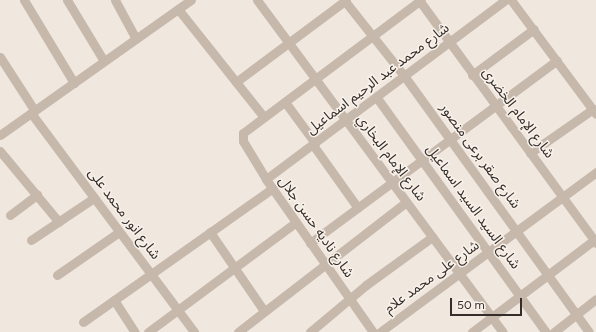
<!DOCTYPE html>
<meta charset="utf-8">
<style>
body{margin:0}
#map{position:relative;width:596px;height:332px;overflow:hidden;background:#f0e7df;font-family:Figtree,"Noto Sans Arabic",sans-serif}
div>[style]{position:absolute}
.street>*{height:9px;margin:-4.5px;padding:0 4.5px;transform-origin:4.5px;border-radius:4.5px;background:#c7b8ac}
span{translate:-50% -50%;white-space:nowrap;text-align:center;line-height:1.15;-webkit-text-stroke:3px #f8f2ea;paint-order:stroke}
.street-label{font-size:14px;color:#352d2a}
.scale{position:absolute;left:450px;top:298px;width:72px;height:18px;box-sizing:border-box;border:2px solid #352d2a;border-top:0;padding-left:5px;font-size:12px;line-height:14px;white-space:nowrap;color:#352d2a;-webkit-text-stroke:3px #f8f2ea;paint-order:stroke}
</style>
<div id="map">
<div class="street">
<i style="left:24px;top:0;width:97px;rotate:58.9deg"></i>
<i style="left:67px;top:0;width:71px;rotate:58.8deg"></i>
<i style="left:115px;top:0;width:44px;rotate:61.7deg"></i>
<i style="left:257px;top:0;width:413px;rotate:53.5deg"></i>
<i style="left:344px;top:0;width:98px;rotate:51.6deg"></i>
<i style="left:405px;top:77px;width:314px;rotate:54.2deg"></i>
<i style="left:419px;top:0;width:301px;rotate:53.9deg"></i>
<i style="left:511px;top:0;width:142px;rotate:53.3deg"></i>
<i style="left:178px;top:9px;width:138px;rotate:51.5deg"></i>
<i style="left:0;top:57px;width:64px;rotate:57.1deg"></i>
<i style="left:472px;top:75px;width:77px;rotate:-36.6deg"></i>
<i style="left:236px;top:82px;width:137px;rotate:-36.7deg"></i>
<i style="left:377px;top:98px;width:289px;rotate:54.2deg"></i>
<i style="left:285px;top:102px;width:51px;rotate:53.8deg"></i>
<i style="left:31px;top:113px;width:273px;rotate:53.3deg"></i>
<i style="left:0;top:135px;width:234px;rotate:-35.3deg"></i>
<i style="left:313px;top:145px;width:77px;rotate:54.5deg"></i>
<i style="left:0;top:151px;width:92px;rotate:50.3deg"></i>
<i style="left:530px;top:153px;width:77px;rotate:-34.9deg"></i>
<i style="left:266px;top:179px;width:299px;rotate:-36.8deg"></i>
<i style="left:10px;top:215px;width:34px;rotate:-37deg"></i>
<i style="left:210px;top:232px;width:96px;rotate:55.6deg"></i>
<i style="left:31px;top:240px;width:76px;rotate:-33.7deg"></i>
<i style="left:310px;top:243px;width:307px;rotate:-36.5deg"></i>
<i style="left:57px;top:275px;width:75px;rotate:-34.7deg"></i>
<i style="left:114px;top:300px;width:38px;rotate:57deg"></i>
<i style="left:83px;top:322px;width:232px;rotate:-35.2deg"></i>
<i style="left:148px;top:332px;width:184px;rotate:-36.6deg"></i>
<i style="left:238px;top:332px;width:212px;rotate:-37.7deg"></i>
<i style="left:310px;top:332px;width:73px;rotate:-40deg"></i>
<i style="left:366px;top:285px;width:82px;rotate:-36deg"></i>
<i style="left:373px;top:332px;width:187px;rotate:-125deg"></i>
<i style="left:266px;top:179px;width:44px;rotate:-121.2deg"></i>
<i style="left:243px;top:141px;width:8px;rotate:-90deg"></i>
<i style="left:243px;top:133px;width:222px;rotate:-36.8deg"></i>
<i style="left:380px;top:332px;width:269px;rotate:-36.5deg"></i>
<i style="left:472px;top:332px;width:153px;rotate:-37deg"></i>
<i style="left:554px;top:332px;width:53px;rotate:-38.2deg"></i>
</div>
<div class="street-label">
<span style="left:378px;top:79px;rotate:-37deg">شارع محمد عبد الرحيم اسماعيل</span>
<span style="left:518px;top:113px;rotate:53deg">شارع الإمام الخضرى</span>
<span style="left:480px;top:156px;rotate:54deg">شارع صقر برعى منصور</span>
<span style="left:391px;top:158px;rotate:53deg">شارع الإمام البخاري</span>
<span style="left:473px;top:207px;rotate:54deg">شارع السيد السيد اسماعيل</span>
<span style="left:124px;top:214px;rotate:53deg">شارع انور محمد على</span>
<span style="left:316px;top:227px;rotate:55deg">شارع ناديه حسن جلال</span>
<span style="left:432px;top:277px;rotate:-36deg">شارع على محمد علام</span>
</div>
<div class="scale">50 m</div>
</div>
